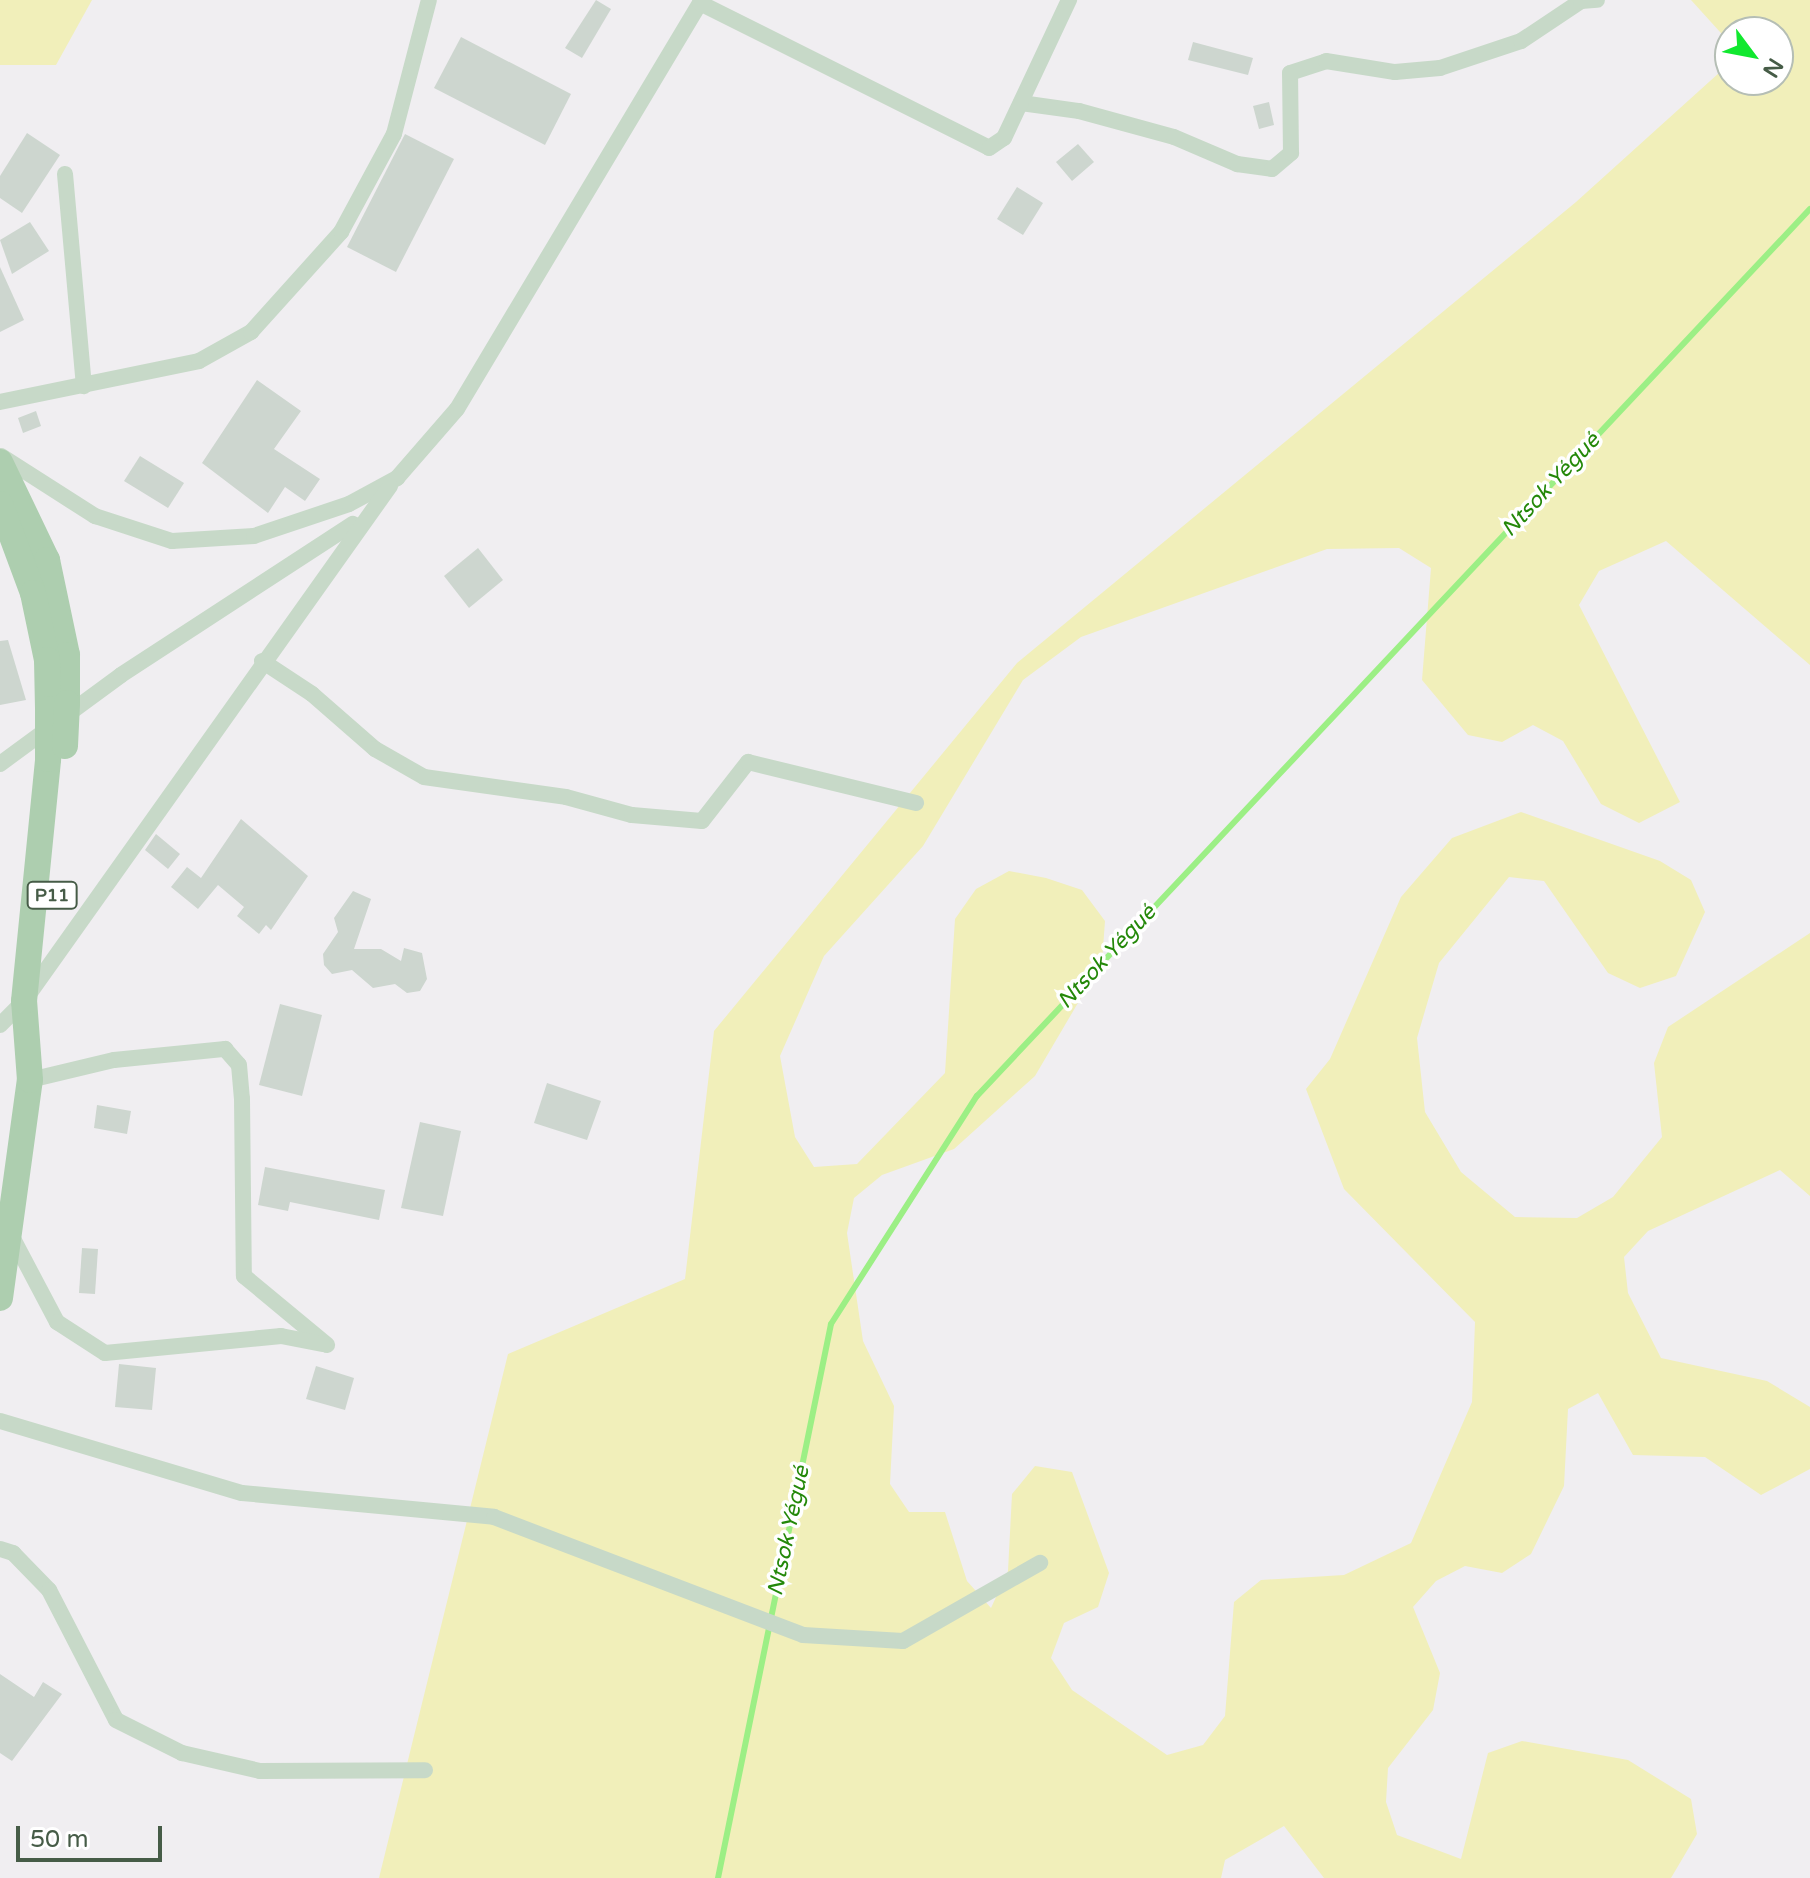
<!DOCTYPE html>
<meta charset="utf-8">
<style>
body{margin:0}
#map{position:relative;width:1810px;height:1878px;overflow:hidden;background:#f0eef1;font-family:"Varela Round",sans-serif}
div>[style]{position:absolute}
.green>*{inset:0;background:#f1efba}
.stream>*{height:6px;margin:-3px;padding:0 3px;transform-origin:3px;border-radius:3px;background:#9cef85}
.building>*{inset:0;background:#cdd6cf}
.minor>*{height:16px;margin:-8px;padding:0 8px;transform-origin:8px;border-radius:8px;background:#c7d9c8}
.primary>*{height:26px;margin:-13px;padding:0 13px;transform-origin:13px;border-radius:13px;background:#adceaf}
.primary-bridge>*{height:26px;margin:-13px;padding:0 13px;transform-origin:13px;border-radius:13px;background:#adceaf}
span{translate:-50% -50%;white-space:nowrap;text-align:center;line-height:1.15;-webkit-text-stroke:7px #fff;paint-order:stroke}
.shield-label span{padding:2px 6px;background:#fff;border:2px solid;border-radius:6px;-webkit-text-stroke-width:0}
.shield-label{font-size:18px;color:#465c47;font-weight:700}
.water-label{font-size:22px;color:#248809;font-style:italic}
.north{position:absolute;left:1714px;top:16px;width:80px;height:80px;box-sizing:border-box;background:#fff;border:2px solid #b5beb5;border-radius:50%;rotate:122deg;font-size:22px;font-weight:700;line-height:32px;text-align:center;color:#465c47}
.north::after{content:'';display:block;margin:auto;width:28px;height:36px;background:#11e82f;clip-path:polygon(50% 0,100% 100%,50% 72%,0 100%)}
.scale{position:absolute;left:16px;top:1826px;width:146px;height:36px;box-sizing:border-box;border:4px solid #465c47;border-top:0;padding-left:10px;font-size:24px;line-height:28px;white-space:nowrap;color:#465c47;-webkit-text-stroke:6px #fff;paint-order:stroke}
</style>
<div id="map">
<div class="green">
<i style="clip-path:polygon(0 0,92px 0,56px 65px,0 65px)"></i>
<i style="clip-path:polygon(1691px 0,1810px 0,1810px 665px,1666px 541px,1599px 571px,1579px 605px,1680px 802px,1639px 823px,1601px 804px,1563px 741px,1533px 725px,1502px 742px,1468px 735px,1422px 680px,1431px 568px,1399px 548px,1327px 549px,1081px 637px,1023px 680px,923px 846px,824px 956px,780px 1056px,795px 1137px,814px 1167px,857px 1164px,945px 1073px,955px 919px,976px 889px,1009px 871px,1046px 878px,1082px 890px,1105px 921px,1102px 962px,1035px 1076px,954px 1149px,882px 1175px,854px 1198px,847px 1233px,863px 1341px,894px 1406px,890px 1484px,909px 1512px,945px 1512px,967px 1581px,991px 1608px,1008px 1571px,1012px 1494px,1035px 1466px,1072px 1472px,1109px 1573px,1098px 1607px,1064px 1623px,1051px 1658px,1072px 1690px,1167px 1755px,1203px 1745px,1225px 1716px,1234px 1602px,1261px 1580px,1344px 1575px,1411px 1543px,1472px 1402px,1475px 1322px,1344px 1189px,1306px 1089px,1330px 1059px,1401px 897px,1452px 838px,1521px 812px,1660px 861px,1691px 880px,1705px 912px,1676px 976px,1640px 988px,1608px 973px,1544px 881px,1509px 877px,1439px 963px,1417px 1038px,1425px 1112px,1461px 1172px,1515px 1217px,1577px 1218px,1613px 1197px,1662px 1137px,1654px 1063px,1668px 1027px,1810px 933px,1810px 1196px,1780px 1170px,1648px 1231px,1624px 1257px,1628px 1293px,1661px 1358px,1767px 1381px,1810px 1407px,1810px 1469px,1761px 1495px,1705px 1457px,1633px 1455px,1598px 1393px,1568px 1409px,1564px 1486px,1531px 1554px,1502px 1573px,1465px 1566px,1436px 1581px,1413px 1607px,1440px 1673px,1433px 1710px,1388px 1768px,1386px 1802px,1397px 1835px,1461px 1859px,1488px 1753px,1522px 1741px,1628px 1760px,1691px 1799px,1697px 1834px,1671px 1878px,1324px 1878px,1284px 1826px,1225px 1860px,1221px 1878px,379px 1878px,508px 1354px,685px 1279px,714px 1031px,1017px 663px,1576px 202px,1730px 63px,1730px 80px,1778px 80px,1778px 32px,1730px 32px,1730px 43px)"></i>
</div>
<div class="stream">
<i style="left:718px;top:1878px;width:565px;rotate:-78.47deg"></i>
<i style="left:831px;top:1324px;width:271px;rotate:-57.4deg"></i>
<i style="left:977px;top:1096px;width:1217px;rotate:-46.8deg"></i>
</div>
<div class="building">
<i style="clip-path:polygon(596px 0,611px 9px,582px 58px,565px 48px)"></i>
<i style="clip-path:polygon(461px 37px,571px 94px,545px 145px,434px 88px)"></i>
<i style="clip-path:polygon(1193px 42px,1253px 58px,1248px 75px,1188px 60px)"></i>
<i style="clip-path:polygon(1269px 102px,1274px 125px,1259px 129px,1253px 106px)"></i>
<i style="clip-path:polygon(27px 133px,60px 155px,22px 213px,0 198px,0 176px)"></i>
<i style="clip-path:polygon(405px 134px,454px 159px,396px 272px,347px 247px)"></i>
<i style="clip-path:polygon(1078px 144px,1094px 162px,1072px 181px,1056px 162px)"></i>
<i style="clip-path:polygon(1017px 187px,1043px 203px,1023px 235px,997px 219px)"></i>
<i style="clip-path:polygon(30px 222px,49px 251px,12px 274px,0 240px)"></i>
<i style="clip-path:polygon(0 267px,24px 320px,0 332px)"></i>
<i style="clip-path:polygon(257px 380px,301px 411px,274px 449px,320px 479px,305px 501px,285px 487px,268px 513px,202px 463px)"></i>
<i style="clip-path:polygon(36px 411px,41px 426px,23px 433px,18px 418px)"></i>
<i style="clip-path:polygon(140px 456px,184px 483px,168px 508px,124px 481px)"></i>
<i style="clip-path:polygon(478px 548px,503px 580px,469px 608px,444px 576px)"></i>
<i style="clip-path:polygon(8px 640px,26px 700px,0 705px,0 641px)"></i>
<i style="clip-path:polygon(241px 819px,308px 876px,271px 930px,266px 925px,259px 934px,237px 916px,244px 907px,218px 885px,198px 909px,171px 887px,187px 867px,201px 878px)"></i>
<i style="clip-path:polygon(156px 834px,180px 854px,168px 869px,145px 850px)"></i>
<i style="clip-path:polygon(353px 891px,371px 899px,354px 949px,381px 949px,401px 961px,404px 948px,422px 953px,427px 979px,420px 991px,407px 993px,395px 984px,373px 988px,352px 970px,332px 974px,324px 965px,323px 954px,338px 932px,334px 918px)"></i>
<i style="clip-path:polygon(280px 1004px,322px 1015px,302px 1096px,259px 1085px)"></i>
<i style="clip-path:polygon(547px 1083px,601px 1101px,587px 1140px,534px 1123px)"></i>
<i style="clip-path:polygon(97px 1105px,131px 1111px,127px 1134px,94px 1128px)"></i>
<i style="clip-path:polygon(420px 1122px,461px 1131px,443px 1216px,401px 1208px)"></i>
<i style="clip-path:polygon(265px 1167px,385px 1190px,379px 1220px,290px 1202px,288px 1211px,258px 1205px)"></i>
<i style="clip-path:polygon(82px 1248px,98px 1249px,95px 1294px,79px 1293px)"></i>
<i style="clip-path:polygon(119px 1364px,156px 1368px,152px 1410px,115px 1407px)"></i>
<i style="clip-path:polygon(316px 1366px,354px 1378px,345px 1410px,306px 1399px)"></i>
<i style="clip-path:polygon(0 1674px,34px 1697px,43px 1682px,62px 1694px,12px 1761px,0 1753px)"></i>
</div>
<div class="minor">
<i style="left:1021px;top:103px;width:59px;rotate:7.9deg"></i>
<i style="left:1079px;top:111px;width:98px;rotate:15.3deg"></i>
<i style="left:1174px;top:137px;width:69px;rotate:23.2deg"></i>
<i style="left:1237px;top:164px;width:35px;rotate:8deg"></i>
<i style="left:1272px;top:169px;width:25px;rotate:-40deg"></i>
<i style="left:1291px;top:153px;width:80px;rotate:-90.7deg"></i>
<i style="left:1290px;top:73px;width:38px;rotate:-18deg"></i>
<i style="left:1326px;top:61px;width:70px;rotate:9.1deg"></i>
<i style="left:1395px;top:72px;width:45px;rotate:-5.1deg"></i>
<i style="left:1440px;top:68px;width:85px;rotate:-18.4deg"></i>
<i style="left:1521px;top:41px;width:72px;rotate:-33.7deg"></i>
<i style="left:1581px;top:1px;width:16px;rotate:-4deg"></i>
<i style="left:65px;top:174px;width:213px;rotate:84.9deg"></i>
<i style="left:0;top:402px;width:203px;rotate:-11.6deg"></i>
<i style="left:199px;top:361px;width:60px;rotate:-29.1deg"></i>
<i style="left:251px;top:332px;width:135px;rotate:-48deg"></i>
<i style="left:341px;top:232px;width:111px;rotate:-61.6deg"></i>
<i style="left:394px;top:134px;width:138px;rotate:-75.4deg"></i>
<i style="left:1px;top:456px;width:112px;rotate:32.6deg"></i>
<i style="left:95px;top:516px;width:81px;rotate:18deg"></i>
<i style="left:172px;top:541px;width:82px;rotate:-3.5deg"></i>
<i style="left:254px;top:536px;width:100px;rotate:-18.6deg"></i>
<i style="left:349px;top:504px;width:55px;rotate:-28.4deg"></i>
<i style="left:397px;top:478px;width:91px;rotate:-49deg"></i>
<i style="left:457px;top:409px;width:473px;rotate:-59.1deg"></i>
<i style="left:700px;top:3px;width:323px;rotate:26.6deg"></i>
<i style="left:989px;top:148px;width:18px;rotate:-34deg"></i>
<i style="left:1004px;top:138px;width:153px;rotate:-64.8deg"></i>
<i style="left:262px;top:661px;width:60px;rotate:33.4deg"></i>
<i style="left:312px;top:694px;width:84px;rotate:41.1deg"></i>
<i style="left:375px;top:749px;width:56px;rotate:29.7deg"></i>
<i style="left:424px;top:777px;width:143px;rotate:8deg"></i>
<i style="left:566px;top:797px;width:68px;rotate:15.3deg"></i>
<i style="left:632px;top:815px;width:70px;rotate:4.9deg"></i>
<i style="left:702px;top:821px;width:75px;rotate:-52.1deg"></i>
<i style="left:748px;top:762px;width:173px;rotate:13.7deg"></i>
<i style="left:0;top:764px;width:150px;rotate:-36.3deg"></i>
<i style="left:121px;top:675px;width:277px;rotate:-33.1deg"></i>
<i style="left:0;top:1025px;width:34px;rotate:-45deg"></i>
<i style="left:24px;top:1001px;width:632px;rotate:-54.6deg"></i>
<i style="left:30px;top:1080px;width:86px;rotate:-13.4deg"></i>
<i style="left:114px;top:1060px;width:112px;rotate:-5.7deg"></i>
<i style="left:225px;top:1049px;width:21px;rotate:49deg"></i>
<i style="left:239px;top:1065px;width:34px;rotate:85deg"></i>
<i style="left:242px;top:1099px;width:177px;rotate:89.4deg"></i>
<i style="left:244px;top:1276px;width:108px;rotate:39.7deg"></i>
<i style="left:10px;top:1233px;width:101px;rotate:62.2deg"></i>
<i style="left:57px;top:1322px;width:57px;rotate:32.9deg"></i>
<i style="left:105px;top:1353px;width:177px;rotate:-5.5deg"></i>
<i style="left:281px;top:1336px;width:42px;rotate:11deg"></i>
<i style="left:0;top:1421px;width:252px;rotate:16.6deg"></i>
<i style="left:242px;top:1493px;width:253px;rotate:5.4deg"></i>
<i style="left:494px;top:1517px;width:331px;rotate:20.9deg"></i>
<i style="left:803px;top:1635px;width:100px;rotate:3.4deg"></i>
<i style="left:903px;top:1641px;width:158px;rotate:-29.7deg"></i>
<i style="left:0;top:1549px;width:14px;rotate:17deg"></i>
<i style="left:13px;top:1553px;width:52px;rotate:45.8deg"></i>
<i style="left:49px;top:1590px;width:146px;rotate:62.7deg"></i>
<i style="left:116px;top:1720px;width:74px;rotate:26.6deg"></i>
<i style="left:182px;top:1753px;width:80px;rotate:13deg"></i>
<i style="left:260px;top:1771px;width:165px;rotate:-0.3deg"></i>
</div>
<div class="primary">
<i style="left:0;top:462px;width:109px;rotate:64.4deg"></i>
<i style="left:47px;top:560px;width:97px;rotate:78.1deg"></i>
<i style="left:67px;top:655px;width:48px;rotate:90deg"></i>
<i style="left:0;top:504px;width:95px;rotate:69.7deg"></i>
<i style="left:33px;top:593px;width:68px;rotate:78.2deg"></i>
<i style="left:47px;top:660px;width:49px;rotate:88.8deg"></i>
<i style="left:0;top:1298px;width:220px;rotate:-82.2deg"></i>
<i style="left:30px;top:1080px;width:79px;rotate:-94.3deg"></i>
<i style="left:24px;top:1001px;width:243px;rotate:-84.3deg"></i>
</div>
<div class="primary-bridge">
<i style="left:48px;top:709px;width:50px;rotate:90deg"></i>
<i style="left:65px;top:746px;width:43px;rotate:-87.3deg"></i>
</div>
<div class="shield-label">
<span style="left:52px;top:895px">P11</span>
</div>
<div class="water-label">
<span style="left:1551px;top:485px;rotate:-47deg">Ntsok Yégué</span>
<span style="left:1107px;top:957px;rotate:-47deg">Ntsok Yégué</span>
<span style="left:789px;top:1531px;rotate:-78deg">Ntsok Yégué</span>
</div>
<div class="north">N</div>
<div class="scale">50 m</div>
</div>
